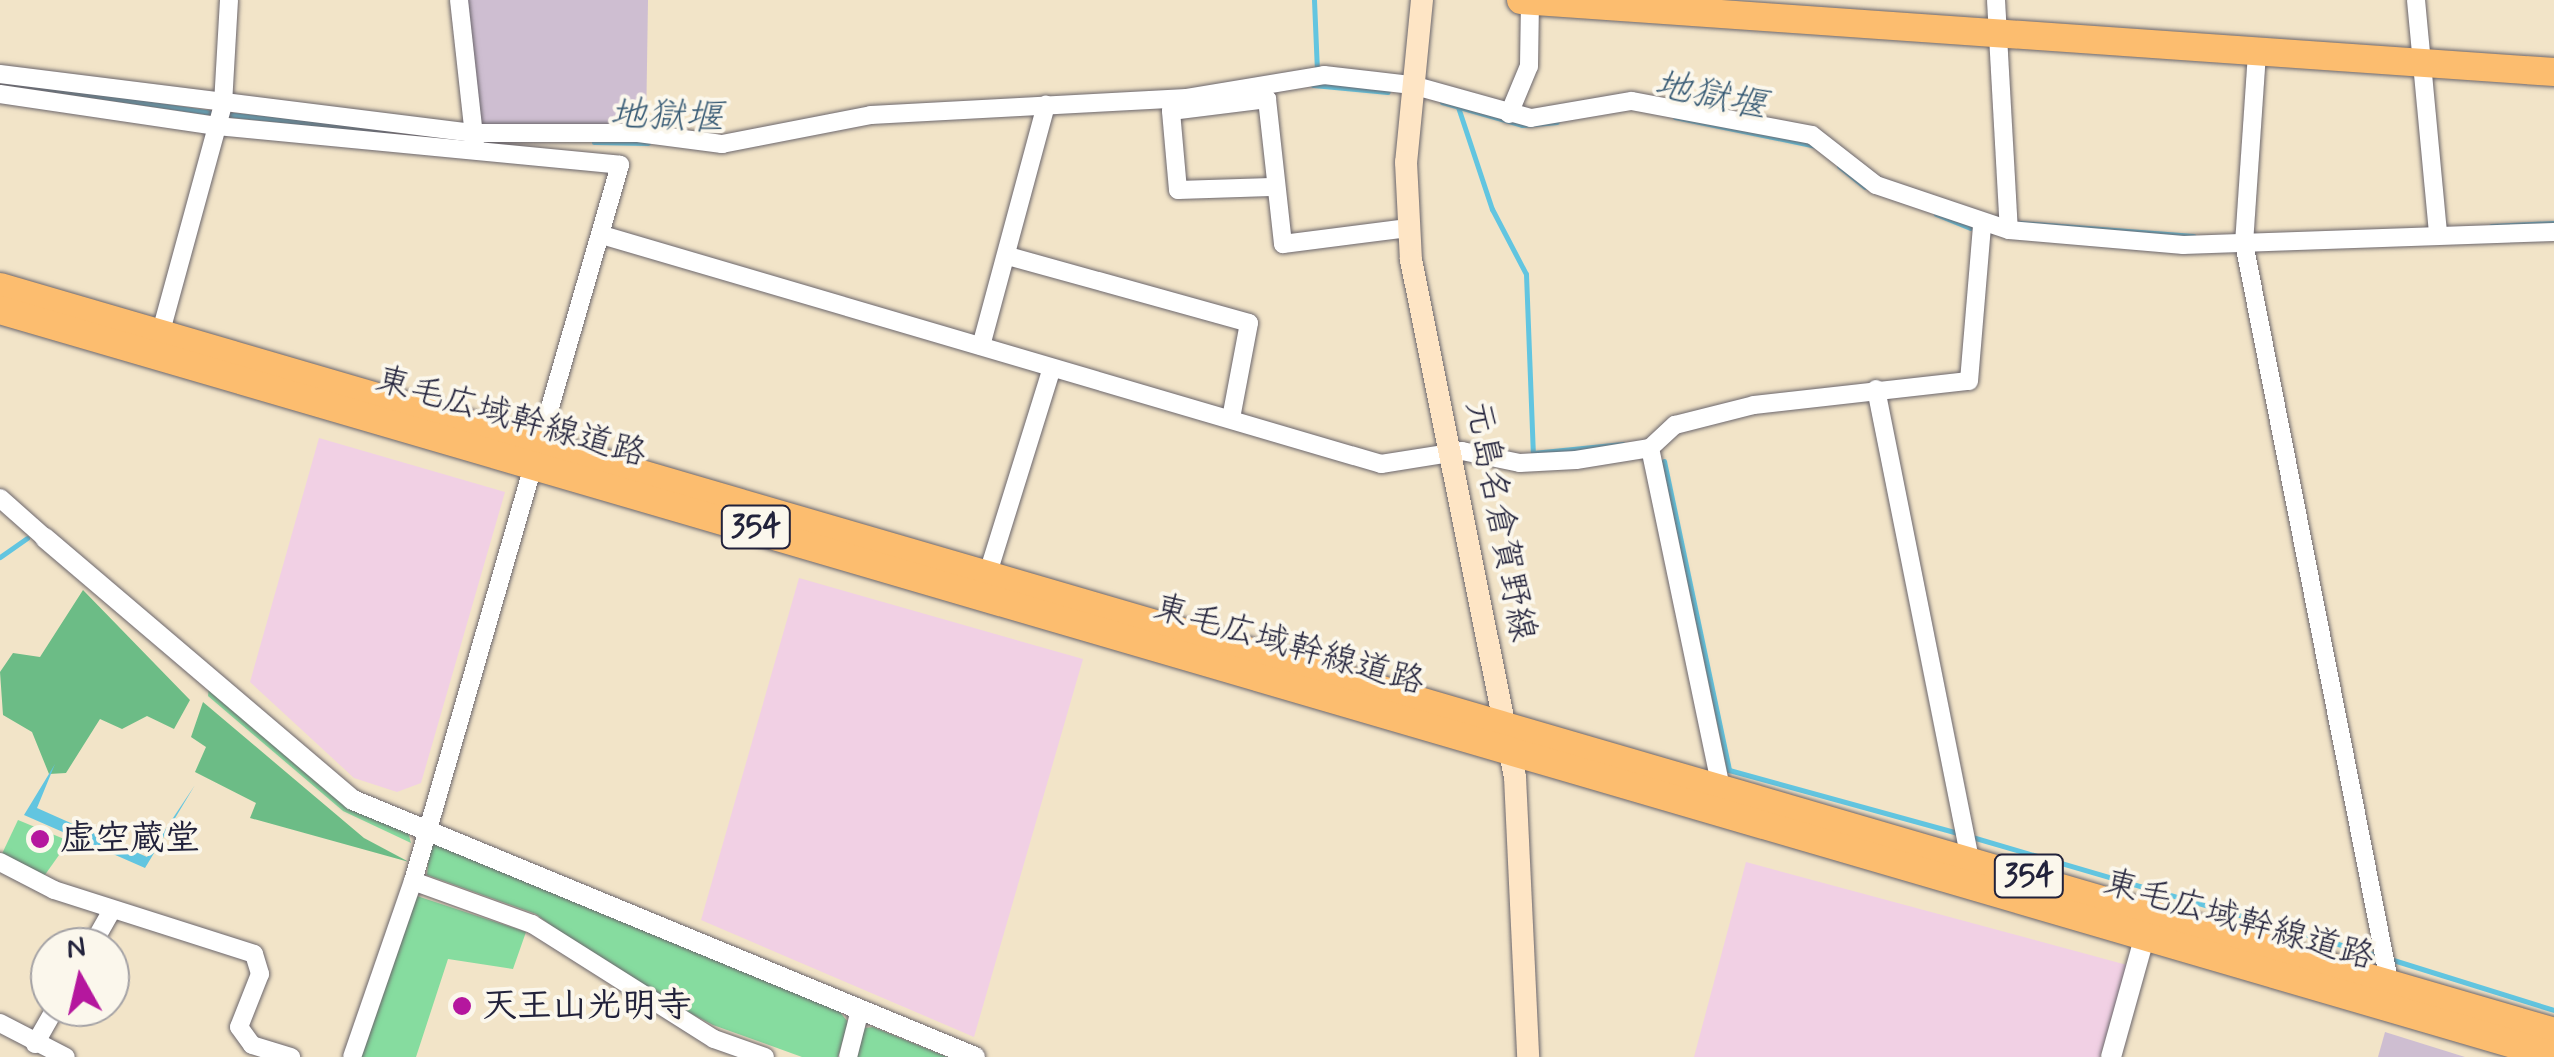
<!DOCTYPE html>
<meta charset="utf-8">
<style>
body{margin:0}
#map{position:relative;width:2554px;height:1057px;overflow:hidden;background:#f2e4c8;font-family:Mynerve,"Klee One",sans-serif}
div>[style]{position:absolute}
.built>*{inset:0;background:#f1d0e4}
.industrial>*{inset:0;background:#cebed1}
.green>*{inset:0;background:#86dc9f}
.forest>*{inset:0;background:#6cbc86}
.water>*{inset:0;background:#62c5e0}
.stream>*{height:5px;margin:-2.5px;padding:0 2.5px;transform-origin:2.5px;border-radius:2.5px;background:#62c5e0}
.roads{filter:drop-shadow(0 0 2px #6b666c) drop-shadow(0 0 2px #6b666c)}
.minor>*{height:18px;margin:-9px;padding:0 9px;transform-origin:9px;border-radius:9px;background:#fff}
.tertiary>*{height:20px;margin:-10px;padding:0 10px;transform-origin:10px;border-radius:10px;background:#fff}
.secondary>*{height:22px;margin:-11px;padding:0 11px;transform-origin:11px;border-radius:11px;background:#fee5c5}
.primary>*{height:28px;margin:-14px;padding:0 14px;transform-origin:14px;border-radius:14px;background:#fcbd6f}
.trunk>*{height:28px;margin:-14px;padding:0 14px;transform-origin:14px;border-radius:14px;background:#fcbd6f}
.dots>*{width:28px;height:28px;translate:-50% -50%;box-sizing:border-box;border:5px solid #fbf7ec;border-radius:50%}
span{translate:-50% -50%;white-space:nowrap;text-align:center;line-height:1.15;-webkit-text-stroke:8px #fbf7ec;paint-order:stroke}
.shield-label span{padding:2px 8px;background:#fbf7ec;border:2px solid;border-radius:8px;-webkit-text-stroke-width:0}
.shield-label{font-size:32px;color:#22223b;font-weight:700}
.street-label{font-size:35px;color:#22223b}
.poi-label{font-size:35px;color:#22223b;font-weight:700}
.left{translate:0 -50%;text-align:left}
.water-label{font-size:38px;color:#385b75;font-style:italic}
.north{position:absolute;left:30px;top:927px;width:100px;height:100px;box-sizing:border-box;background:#fbf7ec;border:2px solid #a4a2a5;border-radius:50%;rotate:352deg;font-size:28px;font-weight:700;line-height:40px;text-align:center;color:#22223b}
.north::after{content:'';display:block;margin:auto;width:35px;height:45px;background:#b5179e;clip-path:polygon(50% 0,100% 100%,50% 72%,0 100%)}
</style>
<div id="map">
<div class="built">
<i style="clip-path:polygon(319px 438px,505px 492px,421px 783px,397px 792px,354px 778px,250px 682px)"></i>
<i style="clip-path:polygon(799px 578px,1083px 659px,974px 1037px,701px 920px)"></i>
<i style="clip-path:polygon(1746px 862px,2127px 965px,2100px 1057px,1694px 1057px)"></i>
</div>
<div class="industrial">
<i style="clip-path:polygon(467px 0,648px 0,646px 129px,482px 129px)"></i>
<i style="clip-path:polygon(2385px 1032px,2465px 1057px,2378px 1057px)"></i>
</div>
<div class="green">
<i style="clip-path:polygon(209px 686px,408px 832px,411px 843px,343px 811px,208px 696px)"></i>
<i style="clip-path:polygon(18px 820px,69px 841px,42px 879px,0 858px)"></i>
<i style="clip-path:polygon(439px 841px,839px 1011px,848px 1022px,838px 1057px,802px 1057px,713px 1025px,612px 972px,536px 914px,427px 875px,430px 843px)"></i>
<i style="clip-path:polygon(417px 896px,526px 932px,513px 969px,448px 959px,416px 1057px,360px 1057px)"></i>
<i style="clip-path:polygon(873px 1027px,947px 1057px,857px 1057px,864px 1028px)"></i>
</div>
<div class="forest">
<i style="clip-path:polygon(83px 590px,190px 700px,174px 729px,147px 716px,122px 729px,100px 719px,66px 773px,49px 774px,32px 732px,3px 715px,0 672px,13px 653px,40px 657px)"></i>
<i style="clip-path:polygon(203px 702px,364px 838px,409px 862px,250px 818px,256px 803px,195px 772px,206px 747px,191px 737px)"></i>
</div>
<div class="water">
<i style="clip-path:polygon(55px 764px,37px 808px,147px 857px,195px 785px,145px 868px,24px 815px)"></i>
</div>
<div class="stream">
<i style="left:1314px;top:0;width:72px;rotate:87.6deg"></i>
<i style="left:3px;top:82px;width:213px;rotate:8.4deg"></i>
<i style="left:1313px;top:85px;width:75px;rotate:5.3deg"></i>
<i style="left:1442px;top:102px;width:83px;rotate:16deg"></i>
<i style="left:1522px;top:125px;width:35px;rotate:-5deg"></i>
<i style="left:1458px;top:107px;width:108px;rotate:71.6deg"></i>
<i style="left:1492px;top:209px;width:73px;rotate:62.4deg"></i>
<i style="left:1526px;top:274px;width:179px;rotate:87.8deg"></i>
<i style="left:1533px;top:453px;width:90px;rotate:-5.7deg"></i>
<i style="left:225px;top:114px;width:164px;rotate:6deg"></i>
<i style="left:1675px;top:117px;width:144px;rotate:11.6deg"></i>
<i style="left:594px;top:142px;width:54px;rotate:1.1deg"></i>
<i style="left:1839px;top:166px;width:33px;rotate:39deg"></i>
<i style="left:1936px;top:214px;width:37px;rotate:22deg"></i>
<i style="left:2020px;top:223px;width:174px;rotate:4.3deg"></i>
<i style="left:2491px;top:226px;width:63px;rotate:-2.7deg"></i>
<i style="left:1664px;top:461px;width:316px;rotate:78.1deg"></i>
<i style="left:1729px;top:770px;width:242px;rotate:15.4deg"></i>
<i style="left:0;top:557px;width:33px;rotate:-35deg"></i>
<i style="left:1972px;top:837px;width:424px;rotate:16.3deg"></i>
<i style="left:2390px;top:959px;width:172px;rotate:17.3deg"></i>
</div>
<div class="roads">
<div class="minor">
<i style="left:459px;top:0;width:145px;rotate:83.7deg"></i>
<i style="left:1996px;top:0;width:230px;rotate:86.8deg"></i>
<i style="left:2416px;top:0;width:234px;rotate:84.6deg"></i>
<i style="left:2257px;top:53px;width:190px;rotate:93.9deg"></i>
<i style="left:2244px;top:243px;width:752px;rotate:78.88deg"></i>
<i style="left:0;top:74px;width:478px;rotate:7.1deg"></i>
<i style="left:474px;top:133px;width:164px"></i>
<i style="left:638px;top:133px;width:85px;rotate:7.5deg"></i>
<i style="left:722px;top:144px;width:152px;rotate:-11deg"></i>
<i style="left:871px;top:115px;width:316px;rotate:-3.1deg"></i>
<i style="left:1187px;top:98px;width:139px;rotate:-9.5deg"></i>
<i style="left:1324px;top:75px;width:89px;rotate:6.5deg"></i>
<i style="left:1412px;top:85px;width:123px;rotate:15.5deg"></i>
<i style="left:1531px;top:118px;width:102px;rotate:-9.6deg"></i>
<i style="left:1632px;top:101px;width:183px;rotate:10.7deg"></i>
<i style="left:1812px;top:135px;width:81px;rotate:38deg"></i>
<i style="left:1876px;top:185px;width:140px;rotate:18.7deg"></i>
<i style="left:2009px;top:230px;width:175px;rotate:4.9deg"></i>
<i style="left:2183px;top:245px;width:371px;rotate:-2deg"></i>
<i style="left:0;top:94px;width:219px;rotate:8.4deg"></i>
<i style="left:217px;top:126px;width:405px;rotate:5.5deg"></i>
<i style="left:620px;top:165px;width:745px;rotate:106.12deg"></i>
<i style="left:413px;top:881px;width:186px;rotate:109.1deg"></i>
<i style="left:1509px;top:114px;width:52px;rotate:-67.4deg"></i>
<i style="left:1529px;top:66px;width:66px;rotate:-89.1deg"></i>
<i style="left:1271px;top:187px;width:93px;rotate:178.2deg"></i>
<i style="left:1178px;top:190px;width:79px;rotate:-95.1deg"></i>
<i style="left:1171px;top:111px;width:97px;rotate:-7.1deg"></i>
<i style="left:1267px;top:99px;width:146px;rotate:83.7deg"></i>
<i style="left:1283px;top:244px;width:126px;rotate:-7.3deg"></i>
<i style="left:602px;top:235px;width:812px;rotate:16.38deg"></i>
<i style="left:1381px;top:464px;width:82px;rotate:-9.1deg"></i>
<i style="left:1462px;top:451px;width:59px;rotate:11.7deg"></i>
<i style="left:1520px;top:463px;width:56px;rotate:-3.1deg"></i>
<i style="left:1576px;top:460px;width:75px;rotate:-9.2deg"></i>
<i style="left:1650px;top:448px;width:34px;rotate:-43deg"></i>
<i style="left:1675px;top:425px;width:81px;rotate:-14.2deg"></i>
<i style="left:1754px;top:405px;width:216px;rotate:-6.4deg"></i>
<i style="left:1969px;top:381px;width:157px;rotate:-85.2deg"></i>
<i style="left:1008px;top:256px;width:250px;rotate:15.5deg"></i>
<i style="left:1249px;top:323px;width:97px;rotate:100.7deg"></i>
<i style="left:160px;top:335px;width:239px;rotate:-74.7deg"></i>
<i style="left:223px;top:104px;width:104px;rotate:-86.7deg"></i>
<i style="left:981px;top:346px;width:250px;rotate:-74.9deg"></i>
<i style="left:1876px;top:389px;width:479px;rotate:78.7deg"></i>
<i style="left:1650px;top:448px;width:347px;rotate:78.2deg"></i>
<i style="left:0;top:498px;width:60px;rotate:41.6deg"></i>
<i style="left:988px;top:573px;width:215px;rotate:-72.7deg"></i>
<i style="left:0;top:862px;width:61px;rotate:27.4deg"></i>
<i style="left:54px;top:890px;width:210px;rotate:17.7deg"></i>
<i style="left:254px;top:954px;width:21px;rotate:73deg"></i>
<i style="left:260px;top:974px;width:57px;rotate:111.6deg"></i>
<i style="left:239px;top:1027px;width:22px;rotate:54deg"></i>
<i style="left:252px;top:1045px;width:41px;rotate:17.1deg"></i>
<i style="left:413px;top:881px;width:127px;rotate:19.9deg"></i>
<i style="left:532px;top:924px;width:215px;rotate:32.3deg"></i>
<i style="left:714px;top:1039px;width:54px;rotate:19.4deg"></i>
<i style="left:91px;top:947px;width:43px;rotate:-60.4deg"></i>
<i style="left:0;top:1023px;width:74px;rotate:27.3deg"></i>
<i style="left:35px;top:1044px;width:43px;rotate:-60.4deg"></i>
<i style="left:848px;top:1057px;width:49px;rotate:-75.7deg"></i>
</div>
<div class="tertiary">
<i style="left:45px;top:538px;width:404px;rotate:40.4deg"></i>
<i style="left:353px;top:800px;width:673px;rotate:22.45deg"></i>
<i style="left:2111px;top:1057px;width:130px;rotate:-74.4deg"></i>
</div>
<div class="secondary">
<i style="left:1422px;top:0;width:163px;rotate:95.6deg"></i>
<i style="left:1406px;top:162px;width:98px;rotate:87.1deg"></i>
<i style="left:1411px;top:260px;width:527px;rotate:78.63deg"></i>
<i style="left:1515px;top:777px;width:280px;rotate:87.3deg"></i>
</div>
<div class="primary">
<i style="left:1521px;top:0;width:1036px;rotate:3.99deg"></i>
</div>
<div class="trunk">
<i style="left:0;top:287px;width:2660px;rotate:16.26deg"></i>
<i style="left:0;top:310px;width:2661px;rotate:16.28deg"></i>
</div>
</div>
<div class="dots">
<i style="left:40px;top:839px;background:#b5179e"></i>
<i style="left:462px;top:1006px;background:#b5179e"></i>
</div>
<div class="shield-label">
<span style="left:756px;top:527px">354</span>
<span style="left:2029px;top:876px">354</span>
</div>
<div class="street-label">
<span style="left:511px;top:417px;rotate:16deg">東毛広域幹線道路</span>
<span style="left:1500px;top:521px;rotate:79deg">元島名倉賀野線</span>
<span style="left:1289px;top:645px;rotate:16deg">東毛広域幹線道路</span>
<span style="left:2239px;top:920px;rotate:16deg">東毛広域幹線道路</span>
</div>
<div class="poi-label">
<span class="left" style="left:60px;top:839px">虚空蔵堂</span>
<span class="left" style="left:482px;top:1006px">天王山光明寺</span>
</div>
<div class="water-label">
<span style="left:1710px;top:96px;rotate:12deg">地獄堰</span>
<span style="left:666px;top:117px;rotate:2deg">地獄堰</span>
</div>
<div class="north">N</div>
</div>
